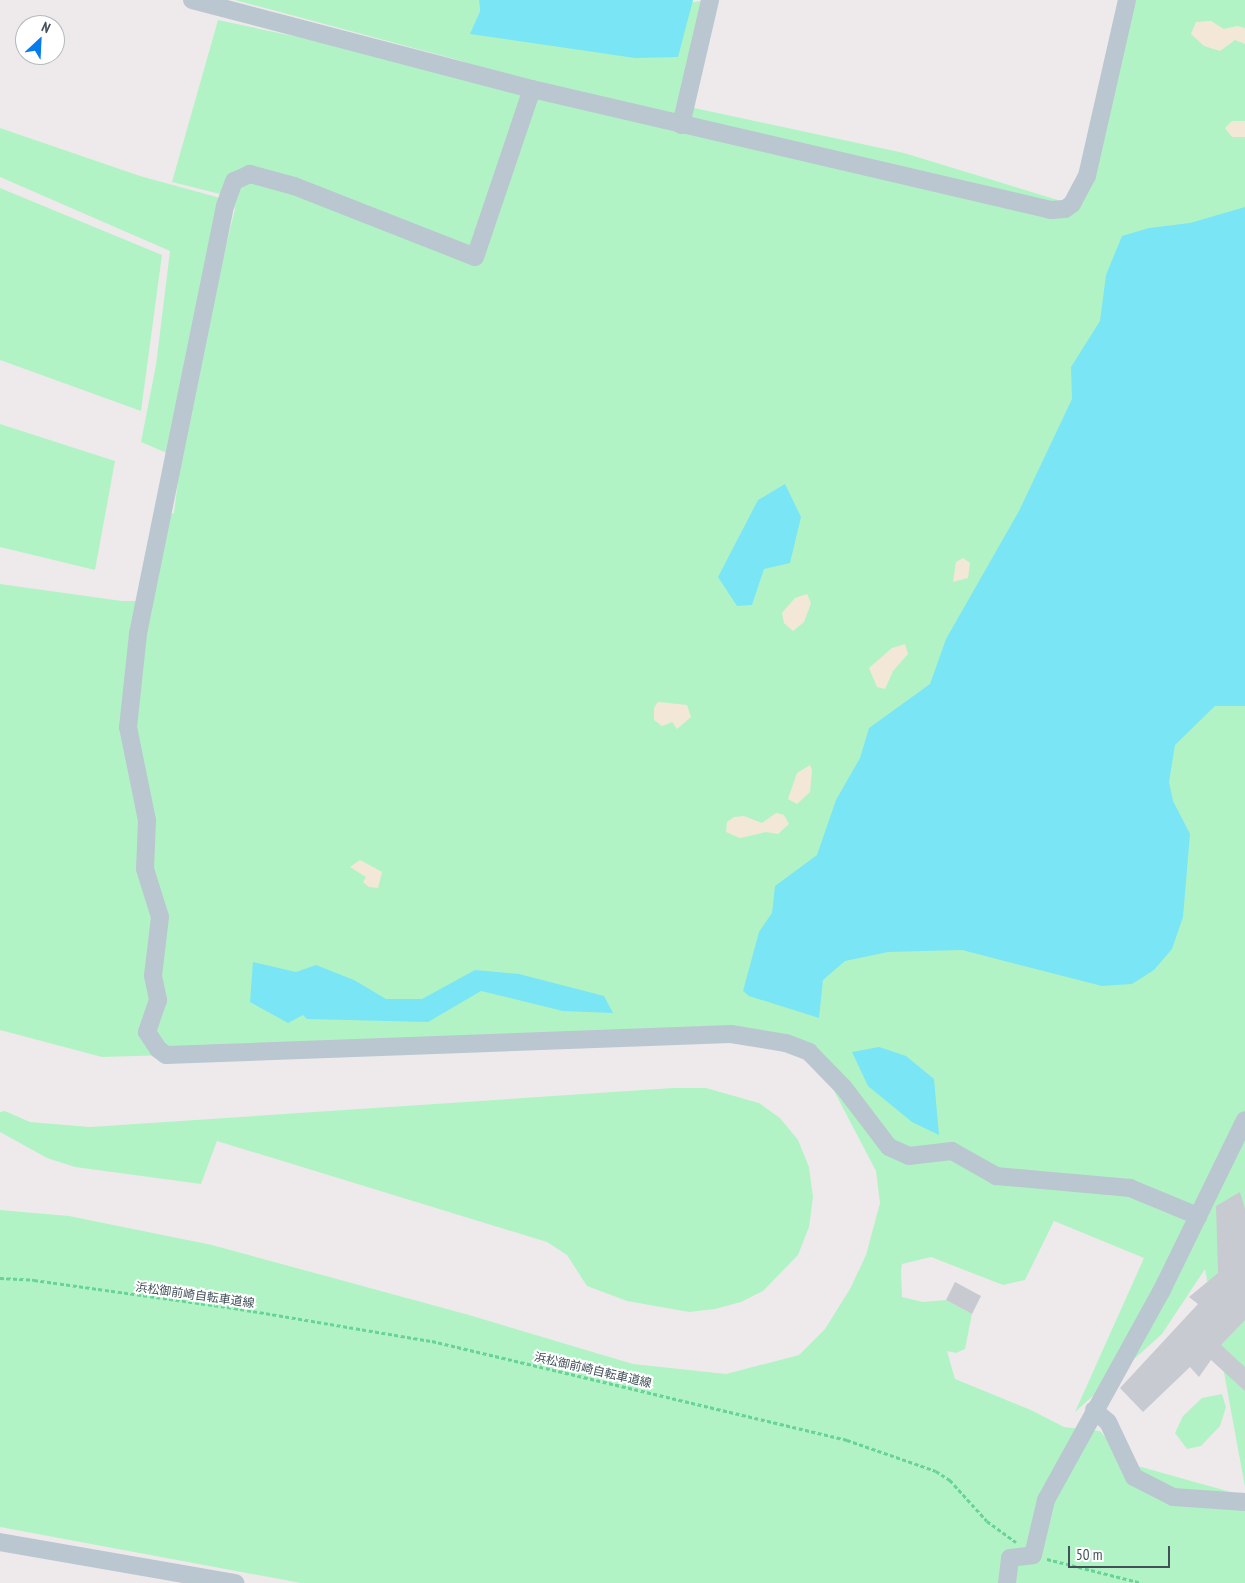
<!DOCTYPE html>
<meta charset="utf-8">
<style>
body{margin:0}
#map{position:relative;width:1245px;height:1583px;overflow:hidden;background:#eeeaeb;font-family:"PT Sans Narrow","Noto Sans JP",sans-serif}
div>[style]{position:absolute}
.green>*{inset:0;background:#b2f3c6}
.sand>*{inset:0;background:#f3e8d8}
.water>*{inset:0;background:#7ae5f5}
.building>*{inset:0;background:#c7cad1}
.path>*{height:2.5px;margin-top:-1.25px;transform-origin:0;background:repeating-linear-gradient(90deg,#67d496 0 4px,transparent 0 6.5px)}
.minor>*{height:18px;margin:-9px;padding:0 9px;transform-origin:9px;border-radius:9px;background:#bac7d0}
span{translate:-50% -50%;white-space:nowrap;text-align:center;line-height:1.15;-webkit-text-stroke:4px #fff;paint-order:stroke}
.street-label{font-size:12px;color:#42505a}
.north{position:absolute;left:15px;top:15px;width:50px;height:50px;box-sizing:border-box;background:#fff;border:1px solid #b3b9bd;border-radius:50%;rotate:25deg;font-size:14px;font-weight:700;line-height:20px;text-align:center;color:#42505a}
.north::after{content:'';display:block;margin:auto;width:18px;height:22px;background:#057ced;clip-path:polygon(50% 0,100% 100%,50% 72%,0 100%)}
.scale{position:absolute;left:1068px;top:1546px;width:102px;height:22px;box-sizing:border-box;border:2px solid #42505a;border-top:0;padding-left:6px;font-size:15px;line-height:18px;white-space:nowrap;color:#42505a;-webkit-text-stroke:4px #fff;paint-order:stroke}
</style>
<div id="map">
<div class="green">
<i style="clip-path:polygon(235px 0,479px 0,480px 11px,471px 33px,708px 0,685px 106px,904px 153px,1071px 204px,1132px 0,1245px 0,1245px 1487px,1205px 1269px,1162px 1334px,1075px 1412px,1144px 1258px,1054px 1221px,1025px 1280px,1003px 1285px,931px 1257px,902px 1264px,901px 1271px,902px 1297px,923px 1302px,946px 1300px,972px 1314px,965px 1349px,956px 1353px,947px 1351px,955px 1379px,1031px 1410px,1064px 1427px,1100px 1431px,1127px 1463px,1245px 1496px,1245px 1583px,301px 1583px,0 1527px,0 1210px,69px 1216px,212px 1245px,469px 1315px,633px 1364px,726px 1374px,799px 1355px,825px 1329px,850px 1289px,866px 1255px,880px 1203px,876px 1171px,811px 1047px,757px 1038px,102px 1057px,0 1030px,0 584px,122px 601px,150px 601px,170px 514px,174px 513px,191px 377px,174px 456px,141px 442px,156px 365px,170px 251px,0 177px,0 128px,140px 176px,224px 199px,216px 286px,235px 209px,228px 196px,172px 182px,218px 20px,576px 96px,458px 60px)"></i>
<i style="clip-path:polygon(0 188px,162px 255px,141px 411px,0 360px)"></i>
<i style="clip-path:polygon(0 424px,115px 461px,95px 570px,0 547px)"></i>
<i style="clip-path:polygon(673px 1088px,706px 1088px,759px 1103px,780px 1118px,798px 1140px,809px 1167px,813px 1197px,809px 1227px,798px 1255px,763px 1291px,741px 1302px,715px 1309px,689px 1312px,627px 1301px,587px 1286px,567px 1255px,547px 1242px,217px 1141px,201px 1184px,75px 1167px,47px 1158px,0 1132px,0 1112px,5px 1111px,30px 1122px,90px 1127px)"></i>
<i style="clip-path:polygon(1222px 1394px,1226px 1407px,1220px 1426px,1201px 1446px,1187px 1449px,1175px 1433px,1183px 1416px,1202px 1398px)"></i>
</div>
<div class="sand">
<i style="clip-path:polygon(1211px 21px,1224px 29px,1237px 26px,1245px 28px,1245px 44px,1235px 40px,1220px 51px,1204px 46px,1191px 34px,1196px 22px)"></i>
<i style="clip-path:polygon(1232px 121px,1245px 121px,1245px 137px,1232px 137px,1225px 128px)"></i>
<i style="clip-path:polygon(963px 558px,970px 563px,968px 578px,953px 582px,956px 562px)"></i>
<i style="clip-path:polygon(807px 594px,811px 603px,804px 622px,793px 631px,784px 623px,782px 613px,795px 598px)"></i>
<i style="clip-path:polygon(905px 644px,908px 654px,893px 671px,885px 689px,877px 687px,869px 668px,892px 648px)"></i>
<i style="clip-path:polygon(658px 702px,687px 705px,691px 717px,677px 729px,672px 722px,662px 726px,654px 720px,654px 708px)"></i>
<i style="clip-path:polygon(810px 765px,812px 770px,810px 792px,797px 804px,788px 799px,797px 773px)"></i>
<i style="clip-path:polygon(776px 813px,784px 815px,789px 824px,778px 834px,766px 832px,740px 838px,726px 832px,727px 822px,734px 817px,744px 816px,762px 823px)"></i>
<i style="clip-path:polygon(360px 860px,382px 872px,378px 888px,369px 887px,363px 882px,366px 877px,350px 867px)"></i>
</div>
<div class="water">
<i style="clip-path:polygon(479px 0,693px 0,678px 57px,635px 58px,470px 34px,480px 11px)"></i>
<i style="clip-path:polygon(1245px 207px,1245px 706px,1215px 706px,1175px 745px,1169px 782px,1173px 801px,1190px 834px,1183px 917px,1172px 949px,1154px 970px,1132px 984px,1102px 986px,962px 950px,888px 952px,845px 961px,823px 980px,819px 1018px,749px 996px,743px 991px,759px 932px,772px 913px,775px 886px,817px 855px,836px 800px,860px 758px,869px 728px,930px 684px,946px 639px,1019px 511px,1072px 399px,1071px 367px,1100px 321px,1106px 275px,1122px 236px,1149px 228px,1190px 223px)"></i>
<i style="clip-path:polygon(785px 484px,801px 517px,790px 563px,764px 569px,752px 605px,737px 606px,718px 577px,758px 500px)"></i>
<i style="clip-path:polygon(253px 962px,296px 972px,316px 965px,354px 980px,386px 999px,422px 999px,475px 970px,519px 974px,604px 996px,613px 1013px,563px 1011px,481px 991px,428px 1022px,307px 1019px,303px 1015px,288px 1023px,250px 1002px)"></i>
<i style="clip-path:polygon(879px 1047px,906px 1056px,934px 1079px,939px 1135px,912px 1122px,868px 1086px,852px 1052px)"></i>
</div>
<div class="building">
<i style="clip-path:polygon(1240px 1192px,1245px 1209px,1245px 1320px,1221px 1345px,1245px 1367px,1245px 1391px,1211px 1360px,1199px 1377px,1190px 1367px,1143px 1412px,1120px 1388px,1198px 1304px,1189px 1297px,1218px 1273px,1216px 1206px)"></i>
<i style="clip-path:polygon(955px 1282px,981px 1296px,972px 1314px,946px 1300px)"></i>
</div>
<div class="path">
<i style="left:0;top:1278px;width:34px;rotate:3deg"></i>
<i style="left:34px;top:1280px;width:202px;rotate:8deg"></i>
<i style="left:234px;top:1308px;width:201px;rotate:9.5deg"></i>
<i style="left:432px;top:1341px;width:427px;rotate:13.4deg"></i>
<i style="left:847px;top:1440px;width:94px;rotate:19.2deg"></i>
<i style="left:936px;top:1471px;width:17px;rotate:33deg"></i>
<i style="left:950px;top:1480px;width:55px;rotate:47.9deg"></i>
<i style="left:987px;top:1521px;width:36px;rotate:36deg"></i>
<i style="left:1047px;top:1559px;width:98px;rotate:14.2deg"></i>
</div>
<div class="minor">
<i style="left:192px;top:0;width:351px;rotate:14.7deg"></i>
<i style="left:532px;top:89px;width:533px;rotate:13.12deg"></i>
<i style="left:1051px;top:210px;width:14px;rotate:-4deg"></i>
<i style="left:1065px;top:209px;width:9px;rotate:-36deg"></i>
<i style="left:1072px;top:204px;width:32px;rotate:-62deg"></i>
<i style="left:1087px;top:176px;width:180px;rotate:-77.2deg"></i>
<i style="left:532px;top:89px;width:177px;rotate:108.7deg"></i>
<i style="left:475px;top:257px;width:194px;rotate:-158.6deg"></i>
<i style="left:294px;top:186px;width:46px;rotate:-164.7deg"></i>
<i style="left:250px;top:174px;width:17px;rotate:156deg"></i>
<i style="left:234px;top:181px;width:27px;rotate:110deg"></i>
<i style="left:225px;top:206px;width:437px;rotate:101.5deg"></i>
<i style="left:138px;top:634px;width:94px;rotate:96.1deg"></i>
<i style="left:128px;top:727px;width:95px;rotate:78.5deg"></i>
<i style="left:147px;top:820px;width:49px;rotate:92.3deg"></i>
<i style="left:145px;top:869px;width:50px;rotate:72.6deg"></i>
<i style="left:160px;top:917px;width:59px;rotate:96.8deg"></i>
<i style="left:153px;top:976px;width:25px;rotate:78deg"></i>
<i style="left:158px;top:1000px;width:34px;rotate:109deg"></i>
<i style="left:147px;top:1032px;width:20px;rotate:57deg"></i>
<i style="left:158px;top:1049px;width:10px;rotate:37deg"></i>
<i style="left:166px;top:1055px;width:565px;rotate:-2.13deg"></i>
<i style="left:731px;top:1034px;width:56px;rotate:9.3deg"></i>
<i style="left:786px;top:1043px;width:25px;rotate:21deg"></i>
<i style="left:809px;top:1052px;width:50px;rotate:45.8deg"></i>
<i style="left:844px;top:1088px;width:74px;rotate:52.7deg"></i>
<i style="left:889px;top:1147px;width:22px;rotate:24deg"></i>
<i style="left:909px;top:1156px;width:43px;rotate:-6.6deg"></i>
<i style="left:952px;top:1151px;width:51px;rotate:29.6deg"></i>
<i style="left:996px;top:1176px;width:135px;rotate:5.1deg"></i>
<i style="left:1130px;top:1188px;width:74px;rotate:22.4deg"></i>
<i style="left:681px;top:125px;width:128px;rotate:-76.9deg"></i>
<i style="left:1094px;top:1410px;width:18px;rotate:41deg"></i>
<i style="left:1108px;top:1422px;width:61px;rotate:64.7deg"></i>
<i style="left:1134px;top:1477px;width:44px;rotate:27.1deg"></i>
<i style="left:1173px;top:1497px;width:72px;rotate:4deg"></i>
<i style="left:0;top:1542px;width:239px;rotate:9.9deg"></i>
<i style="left:1007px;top:1583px;width:25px;rotate:-83deg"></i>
<i style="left:1010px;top:1558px;width:23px;rotate:-7deg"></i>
<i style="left:1033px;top:1555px;width:57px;rotate:-76.7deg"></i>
<i style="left:1046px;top:1500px;width:238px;rotate:-61.1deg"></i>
<i style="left:1161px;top:1292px;width:191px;rotate:-64deg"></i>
</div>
<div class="street-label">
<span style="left:195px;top:1295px;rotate:8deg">浜松御前崎自転車道線</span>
<span style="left:593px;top:1370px;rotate:13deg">浜松御前崎自転車道線</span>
</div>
<div class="north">N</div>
<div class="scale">50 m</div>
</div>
